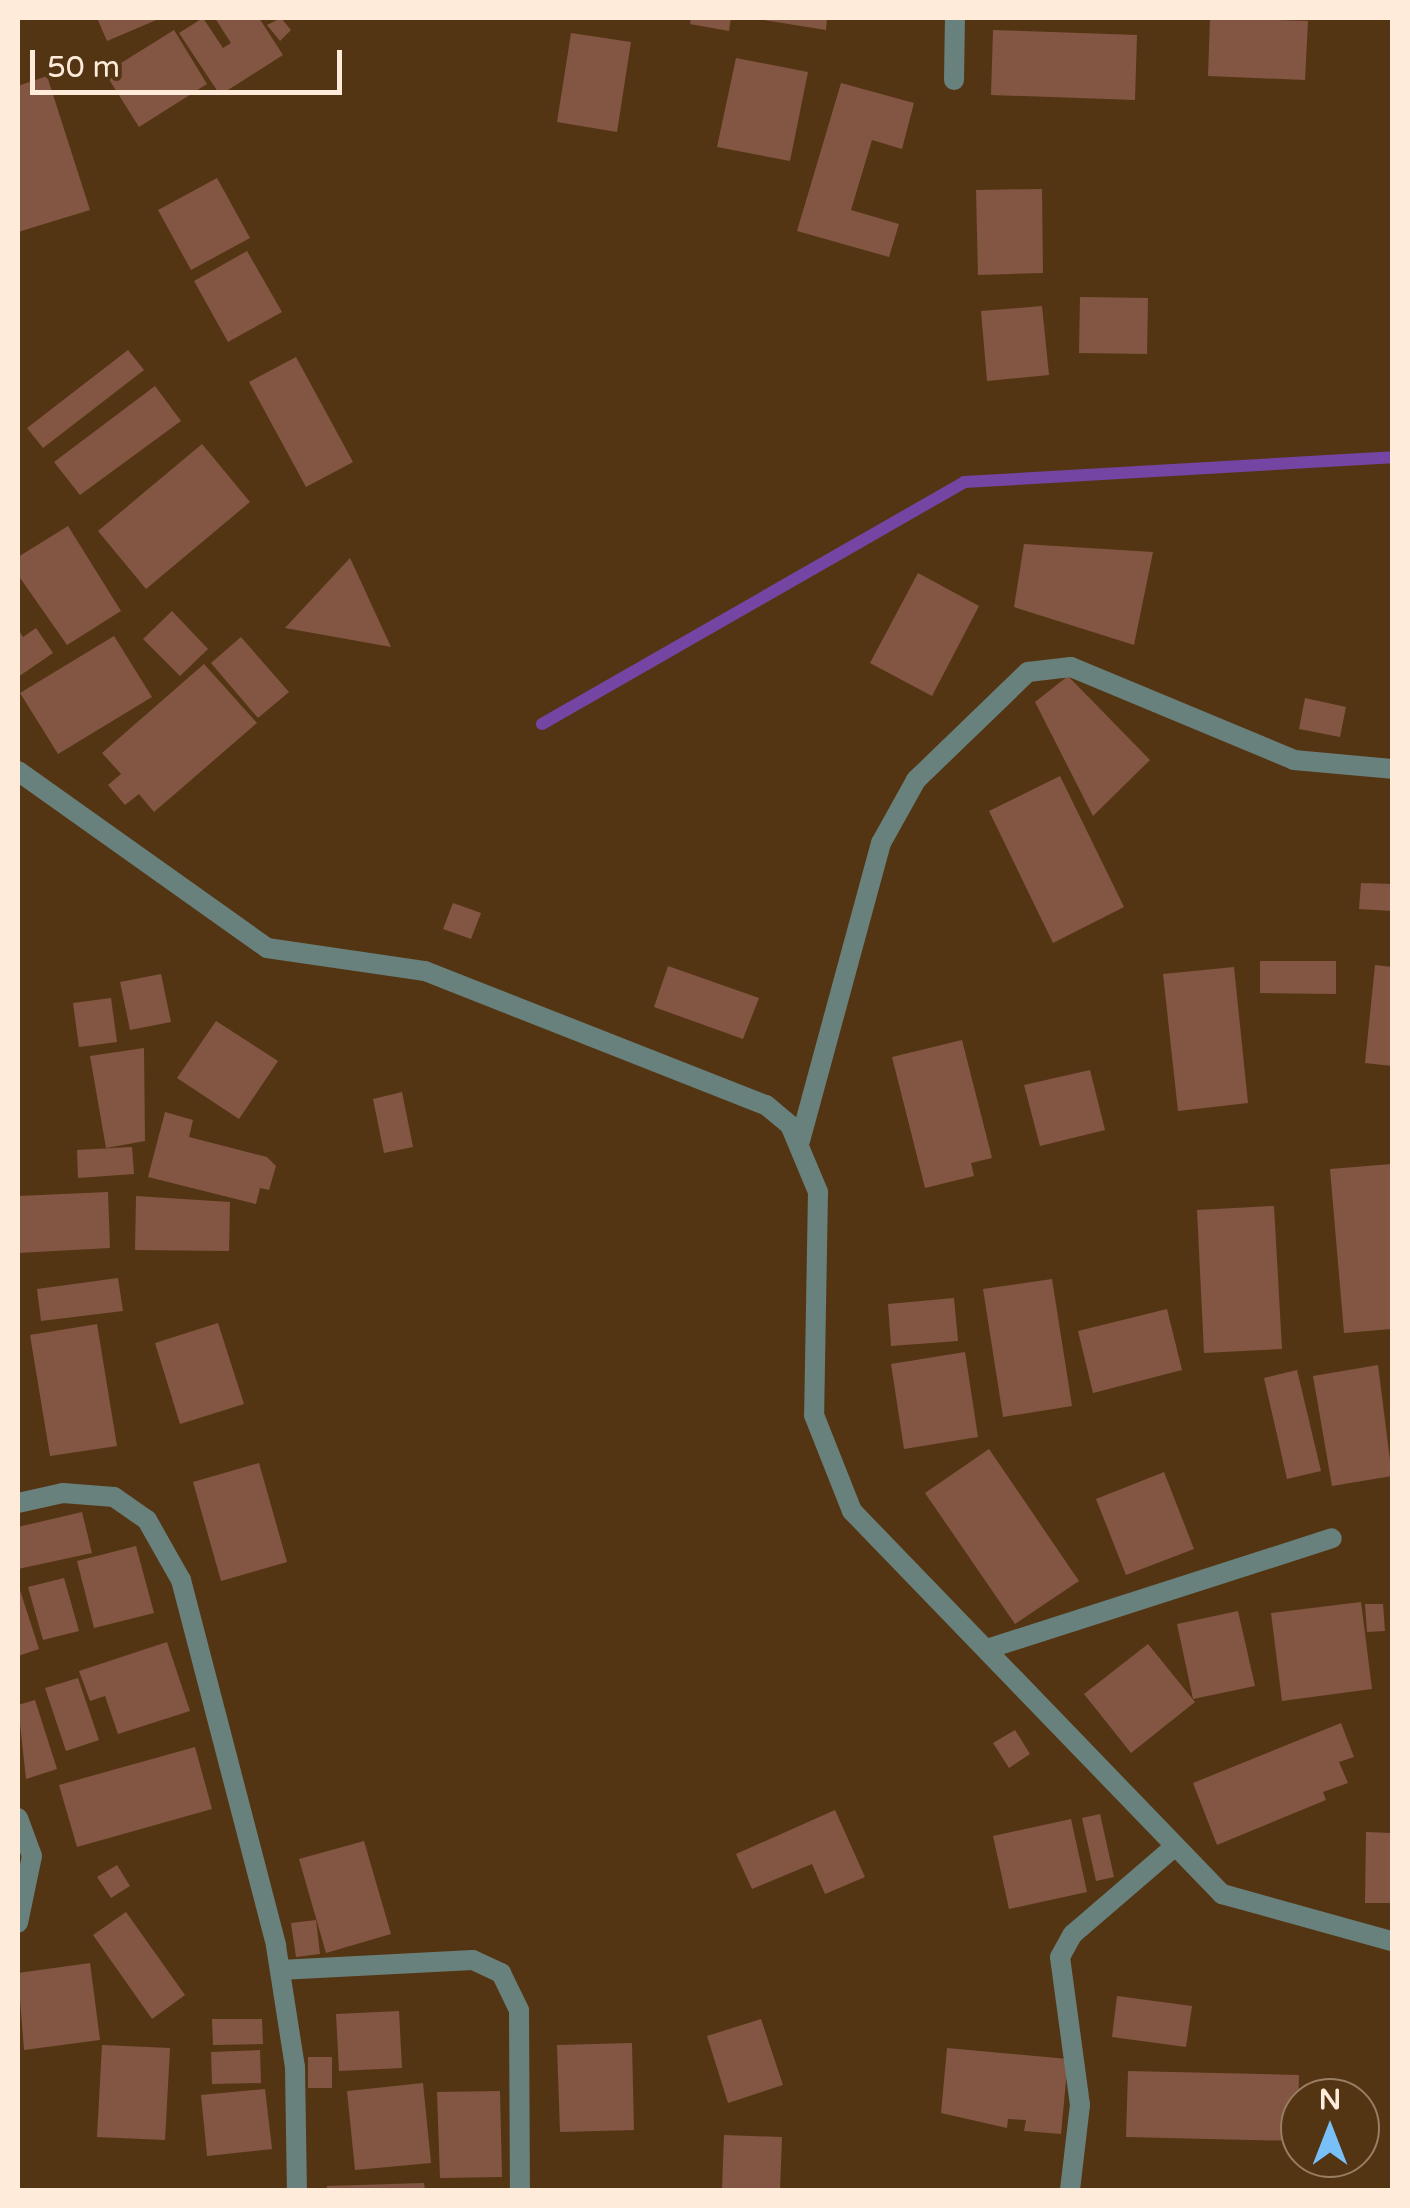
<!DOCTYPE html>
<style>
body{margin:0}
#map{position:relative;width:1410px;height:2208px;overflow:hidden;background:#543513;font-family:"Varela Round",sans-serif}
div>[style]{position:absolute}
.stream>*{height:12px;margin:-6px;padding:0 6px;transform-origin:6px;border-radius:6px;background:#7445a3}
.building>*{inset:0;background:#825643}
.minor>*{height:20px;margin:-10px;padding:0 10px;transform-origin:10px;border-radius:10px;background:#68817c}
span{translate:-50% -50%;white-space:nowrap;text-align:center;line-height:1.15;-webkit-text-stroke:8px #543513;paint-order:stroke}
.frame{position:absolute;inset:0;border:20px solid #ffebd9;pointer-events:none}
.north{position:absolute;left:1280px;top:2078px;width:100px;height:100px;box-sizing:border-box;background:#543513;border:2px solid #987e62;border-radius:50%;rotate:0deg;font-size:28px;font-weight:700;line-height:40px;text-align:center;color:#ffebd9}
.north::after{content:'';display:block;margin:auto;width:35px;height:45px;background:#79bff8;clip-path:polygon(50% 0,100% 100%,50% 72%,0 100%)}
.scale{position:absolute;left:30px;top:50px;width:312px;height:45px;box-sizing:border-box;border:5px solid #ffebd9;border-top:0;padding-left:12px;font-size:30px;line-height:35px;white-space:nowrap;color:#ffebd9;-webkit-text-stroke:8px #543513;paint-order:stroke}
</style>
<div id="map">
<div class="stream">
<i style="left:542px;top:724px;width:486px;rotate:-29.8deg"></i>
<i style="left:964px;top:482px;width:429px;rotate:-3.3deg"></i>
</div>
<div class="building">
<i style="clip-path:polygon(97px 18px,161px 18px,107px 41px)"></i>
<i style="clip-path:polygon(203px 18px,223px 48px,231px 43px,215px 18px,259px 18px,283px 55px,220px 95px,179px 33px)"></i>
<i style="clip-path:polygon(281px 18px,291px 30px,280px 41px,267px 25px)"></i>
<i style="clip-path:polygon(691px 18px,731px 18px,729px 31px,690px 24px)"></i>
<i style="clip-path:polygon(751px 18px,827px 18px,826px 30px)"></i>
<i style="clip-path:polygon(1210px 18px,1308px 21px,1305px 80px,1208px 76px)"></i>
<i style="clip-path:polygon(174px 30px,207px 84px,139px 127px,105px 73px)"></i>
<i style="clip-path:polygon(993px 30px,1137px 35px,1135px 100px,991px 95px)"></i>
<i style="clip-path:polygon(571px 33px,631px 42px,617px 132px,557px 122px)"></i>
<i style="clip-path:polygon(736px 58px,808px 72px,790px 161px,717px 147px)"></i>
<i style="clip-path:polygon(47px 76px,90px 210px,18px 232px,18px 86px)"></i>
<i style="clip-path:polygon(841px 83px,914px 103px,902px 149px,872px 140px,851px 210px,899px 224px,889px 257px,797px 231px)"></i>
<i style="clip-path:polygon(217px 178px,250px 238px,191px 270px,158px 210px)"></i>
<i style="clip-path:polygon(1042px 189px,1043px 273px,978px 275px,976px 190px)"></i>
<i style="clip-path:polygon(247px 251px,282px 312px,228px 342px,194px 281px)"></i>
<i style="clip-path:polygon(1080px 297px,1148px 298px,1147px 354px,1079px 353px)"></i>
<i style="clip-path:polygon(1042px 306px,1049px 375px,987px 381px,981px 311px)"></i>
<i style="clip-path:polygon(128px 350px,144px 370px,43px 448px,27px 428px)"></i>
<i style="clip-path:polygon(296px 357px,353px 462px,306px 487px,249px 382px)"></i>
<i style="clip-path:polygon(155px 386px,181px 421px,80px 495px,54px 462px)"></i>
<i style="clip-path:polygon(202px 444px,250px 502px,146px 589px,98px 531px)"></i>
<i style="clip-path:polygon(68px 526px,121px 611px,67px 645px,18px 575px,18px 557px)"></i>
<i style="clip-path:polygon(1024px 544px,1153px 552px,1134px 645px,1014px 607px)"></i>
<i style="clip-path:polygon(350px 558px,391px 647px,285px 628px)"></i>
<i style="clip-path:polygon(918px 573px,979px 606px,932px 696px,870px 663px)"></i>
<i style="clip-path:polygon(172px 611px,208px 649px,180px 676px,143px 639px)"></i>
<i style="clip-path:polygon(36px 628px,53px 653px,18px 677px,18px 629px,23px 637px)"></i>
<i style="clip-path:polygon(114px 636px,152px 697px,58px 754px,20px 693px)"></i>
<i style="clip-path:polygon(241px 637px,289px 692px,258px 718px,211px 663px)"></i>
<i style="clip-path:polygon(204px 664px,257px 723px,154px 812px,139px 794px,125px 805px,108px 785px,121px 774px,102px 753px)"></i>
<i style="clip-path:polygon(1068px 676px,1150px 760px,1093px 816px,1035px 702px)"></i>
<i style="clip-path:polygon(1305px 698px,1346px 707px,1340px 737px,1299px 729px)"></i>
<i style="clip-path:polygon(1060px 776px,1124px 907px,1053px 943px,989px 811px)"></i>
<i style="clip-path:polygon(1361px 883px,1392px 884px,1392px 911px,1359px 909px)"></i>
<i style="clip-path:polygon(453px 903px,481px 913px,471px 939px,443px 929px)"></i>
<i style="clip-path:polygon(1260px 961px,1336px 961px,1336px 994px,1260px 993px)"></i>
<i style="clip-path:polygon(1375px 965px,1392px 967px,1392px 1066px,1365px 1063px)"></i>
<i style="clip-path:polygon(668px 966px,759px 998px,743px 1039px,654px 1007px)"></i>
<i style="clip-path:polygon(1234px 967px,1248px 1103px,1178px 1111px,1163px 974px)"></i>
<i style="clip-path:polygon(161px 974px,171px 1022px,130px 1030px,120px 982px)"></i>
<i style="clip-path:polygon(111px 998px,117px 1042px,79px 1047px,73px 1003px)"></i>
<i style="clip-path:polygon(216px 1021px,278px 1061px,239px 1119px,177px 1078px)"></i>
<i style="clip-path:polygon(962px 1040px,992px 1158px,971px 1163px,974px 1176px,925px 1188px,892px 1057px)"></i>
<i style="clip-path:polygon(144px 1048px,145px 1141px,106px 1148px,90px 1056px)"></i>
<i style="clip-path:polygon(1090px 1070px,1105px 1130px,1040px 1146px,1024px 1085px)"></i>
<i style="clip-path:polygon(402px 1092px,413px 1147px,384px 1153px,373px 1099px)"></i>
<i style="clip-path:polygon(165px 1112px,193px 1120px,189px 1137px,267px 1157px,276px 1166px,269px 1190px,260px 1188px,256px 1204px,148px 1177px)"></i>
<i style="clip-path:polygon(132px 1147px,134px 1174px,78px 1178px,77px 1150px)"></i>
<i style="clip-path:polygon(1392px 1164px,1392px 1329px,1344px 1333px,1330px 1169px)"></i>
<i style="clip-path:polygon(108px 1192px,110px 1248px,18px 1253px,18px 1196px)"></i>
<i style="clip-path:polygon(136px 1196px,230px 1202px,229px 1251px,135px 1250px)"></i>
<i style="clip-path:polygon(1274px 1206px,1282px 1349px,1204px 1353px,1197px 1210px)"></i>
<i style="clip-path:polygon(118px 1278px,123px 1311px,41px 1321px,37px 1289px)"></i>
<i style="clip-path:polygon(1052px 1279px,1072px 1406px,1003px 1417px,983px 1289px)"></i>
<i style="clip-path:polygon(954px 1298px,958px 1341px,891px 1346px,888px 1304px)"></i>
<i style="clip-path:polygon(1167px 1309px,1182px 1370px,1093px 1393px,1078px 1331px)"></i>
<i style="clip-path:polygon(218px 1323px,244px 1404px,180px 1424px,155px 1343px)"></i>
<i style="clip-path:polygon(97px 1324px,117px 1446px,50px 1456px,30px 1335px)"></i>
<i style="clip-path:polygon(965px 1352px,978px 1437px,904px 1449px,891px 1364px)"></i>
<i style="clip-path:polygon(1378px 1365px,1392px 1476px,1332px 1486px,1313px 1376px)"></i>
<i style="clip-path:polygon(1297px 1370px,1321px 1471px,1287px 1479px,1264px 1378px)"></i>
<i style="clip-path:polygon(989px 1449px,1079px 1581px,1015px 1624px,925px 1493px)"></i>
<i style="clip-path:polygon(259px 1463px,287px 1562px,221px 1581px,193px 1482px)"></i>
<i style="clip-path:polygon(1164px 1472px,1194px 1549px,1126px 1575px,1096px 1499px)"></i>
<i style="clip-path:polygon(82px 1512px,92px 1553px,18px 1569px,18px 1527px)"></i>
<i style="clip-path:polygon(136px 1546px,154px 1613px,94px 1628px,77px 1561px)"></i>
<i style="clip-path:polygon(64px 1578px,79px 1631px,43px 1640px,28px 1587px)"></i>
<i style="clip-path:polygon(18px 1584px,39px 1649px,18px 1656px)"></i>
<i style="clip-path:polygon(1361px 1602px,1372px 1689px,1282px 1701px,1271px 1613px)"></i>
<i style="clip-path:polygon(1365px 1604px,1383px 1604px,1385px 1631px,1367px 1632px)"></i>
<i style="clip-path:polygon(1238px 1611px,1255px 1686px,1193px 1699px,1177px 1624px)"></i>
<i style="clip-path:polygon(167px 1642px,190px 1711px,118px 1734px,105px 1696px,90px 1701px,79px 1671px)"></i>
<i style="clip-path:polygon(1148px 1644px,1195px 1702px,1131px 1753px,1084px 1694px)"></i>
<i style="clip-path:polygon(78px 1678px,99px 1740px,66px 1751px,45px 1688px)"></i>
<i style="clip-path:polygon(35px 1700px,57px 1769px,26px 1779px,18px 1705px)"></i>
<i style="clip-path:polygon(1341px 1723px,1354px 1757px,1339px 1762px,1348px 1783px,1323px 1792px,1326px 1800px,1217px 1845px,1193px 1783px)"></i>
<i style="clip-path:polygon(1015px 1730px,1030px 1754px,1009px 1768px,993px 1743px)"></i>
<i style="clip-path:polygon(195px 1747px,212px 1809px,77px 1847px,59px 1785px)"></i>
<i style="clip-path:polygon(835px 1810px,865px 1877px,825px 1894px,812px 1864px,752px 1889px,736px 1854px)"></i>
<i style="clip-path:polygon(1100px 1814px,1114px 1877px,1096px 1881px,1082px 1818px)"></i>
<i style="clip-path:polygon(1071px 1819px,1087px 1892px,1009px 1909px,993px 1836px)"></i>
<i style="clip-path:polygon(1366px 1832px,1392px 1833px,1392px 1903px,1365px 1903px)"></i>
<i style="clip-path:polygon(364px 1841px,391px 1934px,326px 1953px,299px 1859px)"></i>
<i style="clip-path:polygon(117px 1865px,130px 1886px,111px 1898px,97px 1877px)"></i>
<i style="clip-path:polygon(126px 1912px,185px 1995px,152px 2019px,93px 1935px)"></i>
<i style="clip-path:polygon(316px 1920px,320px 1954px,296px 1957px,291px 1923px)"></i>
<i style="clip-path:polygon(90px 1963px,100px 2040px,24px 2050px,18px 1973px)"></i>
<i style="clip-path:polygon(1117px 1996px,1192px 2006px,1186px 2047px,1112px 2037px)"></i>
<i style="clip-path:polygon(399px 2011px,402px 2068px,339px 2071px,336px 2014px)"></i>
<i style="clip-path:polygon(212px 2019px,262px 2019px,263px 2044px,213px 2045px)"></i>
<i style="clip-path:polygon(761px 2019px,783px 2085px,728px 2103px,707px 2036px)"></i>
<i style="clip-path:polygon(632px 2043px,634px 2130px,560px 2132px,557px 2045px)"></i>
<i style="clip-path:polygon(102px 2045px,170px 2048px,165px 2140px,97px 2137px)"></i>
<i style="clip-path:polygon(947px 2048px,1068px 2059px,1061px 2134px,1024px 2131px,1026px 2120px,1008px 2119px,1007px 2128px,941px 2113px)"></i>
<i style="clip-path:polygon(260px 2050px,261px 2083px,212px 2084px,211px 2052px)"></i>
<i style="clip-path:polygon(308px 2057px,332px 2057px,332px 2088px,308px 2088px)"></i>
<i style="clip-path:polygon(1128px 2071px,1299px 2075px,1297px 2141px,1126px 2137px)"></i>
<i style="clip-path:polygon(423px 2083px,431px 2163px,355px 2170px,347px 2091px)"></i>
<i style="clip-path:polygon(265px 2089px,272px 2149px,207px 2156px,201px 2095px)"></i>
<i style="clip-path:polygon(500px 2091px,502px 2177px,440px 2178px,437px 2092px)"></i>
<i style="clip-path:polygon(724px 2135px,782px 2137px,780px 2190px,722px 2190px)"></i>
<i style="clip-path:polygon(424px 2183px,425px 2190px,327px 2190px,327px 2186px)"></i>
</div>
<div class="minor">
<i style="left:954px;top:80px;width:62px;rotate:-89.1deg"></i>
<i style="left:18px;top:771px;width:305px;rotate:35.4deg"></i>
<i style="left:267px;top:948px;width:160px;rotate:8.3deg"></i>
<i style="left:425px;top:971px;width:366px;rotate:21.5deg"></i>
<i style="left:766px;top:1105px;width:31px;rotate:40deg"></i>
<i style="left:790px;top:1125px;width:73px;rotate:67.3deg"></i>
<i style="left:818px;top:1192px;width:223px;rotate:91deg"></i>
<i style="left:814px;top:1415px;width:103px;rotate:68.4deg"></i>
<i style="left:852px;top:1511px;width:533px;rotate:45.99deg"></i>
<i style="left:1222px;top:1894px;width:176px;rotate:15.5deg"></i>
<i style="left:800px;top:1141px;width:309px;rotate:-74.8deg"></i>
<i style="left:881px;top:843px;width:72px;rotate:-60.9deg"></i>
<i style="left:916px;top:780px;width:156px;rotate:-44deg"></i>
<i style="left:1028px;top:672px;width:43px;rotate:-6.6deg"></i>
<i style="left:1071px;top:667px;width:242px;rotate:22.6deg"></i>
<i style="left:1294px;top:760px;width:98px;rotate:5.2deg"></i>
<i style="left:18px;top:1503px;width:46px;rotate:-12.5deg"></i>
<i style="left:63px;top:1493px;width:51px;rotate:4.5deg"></i>
<i style="left:114px;top:1497px;width:40px;rotate:34.9deg"></i>
<i style="left:147px;top:1520px;width:69px;rotate:60.5deg"></i>
<i style="left:181px;top:1580px;width:378px;rotate:75.4deg"></i>
<i style="left:276px;top:1946px;width:122px;rotate:81.1deg"></i>
<i style="left:295px;top:2067px;width:123px;rotate:89.1deg"></i>
<i style="left:987px;top:1649px;width:362px;rotate:-17.8deg"></i>
<i style="left:18px;top:1818px;width:40px;rotate:69.8deg"></i>
<i style="left:32px;top:1856px;width:68px;rotate:101.8deg"></i>
<i style="left:280px;top:1970px;width:193px;rotate:-3deg"></i>
<i style="left:473px;top:1960px;width:31px;rotate:25deg"></i>
<i style="left:501px;top:1973px;width:41px;rotate:64.1deg"></i>
<i style="left:519px;top:2010px;width:180px;rotate:89.7deg"></i>
<i style="left:1070px;top:2190px;width:86px;rotate:-83.3deg"></i>
<i style="left:1080px;top:2105px;width:149px;rotate:-97.7deg"></i>
<i style="left:1060px;top:1957px;width:26px;rotate:-61deg"></i>
<i style="left:1073px;top:1934px;width:133px;rotate:-40.7deg"></i>
</div>
<div class="frame"></div>
<div class="north">N</div>
<div class="scale">50 m</div>
</div>
